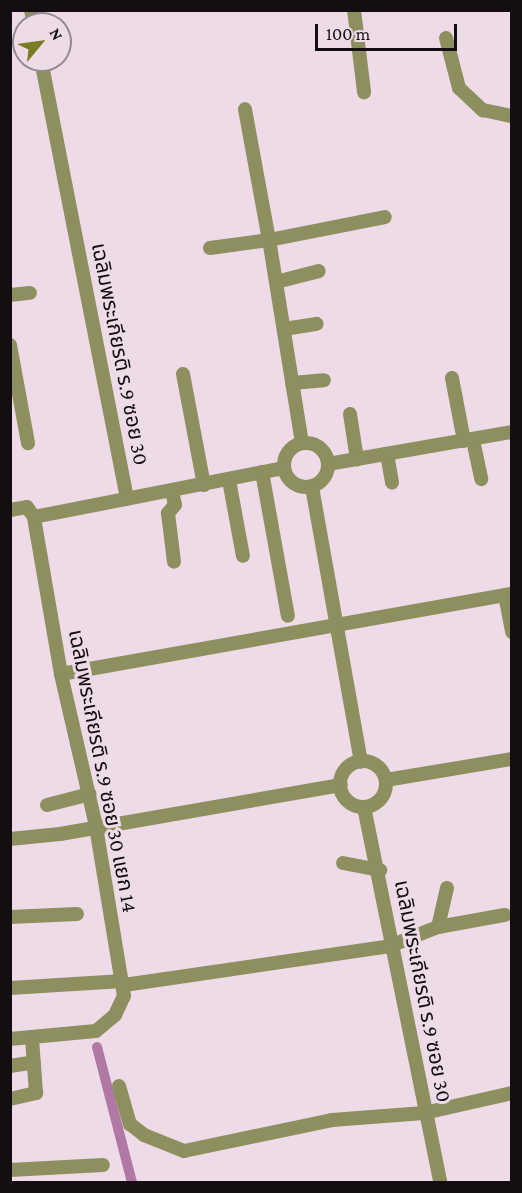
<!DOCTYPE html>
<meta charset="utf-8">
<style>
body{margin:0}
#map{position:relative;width:522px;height:1193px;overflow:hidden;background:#eddce8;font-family:"Crimson Pro","Noto Sans Thai",serif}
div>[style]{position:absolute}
.canal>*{height:10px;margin:-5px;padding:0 5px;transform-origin:5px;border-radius:5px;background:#b178a3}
.minor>*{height:14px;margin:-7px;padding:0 7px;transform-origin:7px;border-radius:7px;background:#8d8f5e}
.minor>.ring{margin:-7px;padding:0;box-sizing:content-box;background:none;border:14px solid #8d8f5e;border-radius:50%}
span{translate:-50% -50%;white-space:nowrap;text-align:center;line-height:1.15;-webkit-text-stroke:6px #eddce8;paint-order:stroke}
.street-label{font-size:21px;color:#140e12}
.frame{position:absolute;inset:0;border:12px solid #140e12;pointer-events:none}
.north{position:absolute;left:12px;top:12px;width:60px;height:60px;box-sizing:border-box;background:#eddce8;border:2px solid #968a92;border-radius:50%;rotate:61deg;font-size:16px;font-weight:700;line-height:24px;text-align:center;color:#140e12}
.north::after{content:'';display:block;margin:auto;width:21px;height:27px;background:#7a7c24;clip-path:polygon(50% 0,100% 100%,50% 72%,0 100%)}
.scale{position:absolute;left:315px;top:24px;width:142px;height:27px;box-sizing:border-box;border:3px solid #140e12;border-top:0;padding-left:8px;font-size:18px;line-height:21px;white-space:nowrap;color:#140e12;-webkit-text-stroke:4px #eddce8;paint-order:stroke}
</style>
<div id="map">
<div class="canal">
<i style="left:97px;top:1047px;width:139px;rotate:75.5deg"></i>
</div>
<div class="minor">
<i style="left:31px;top:10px;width:14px;rotate:78deg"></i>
<i style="left:354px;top:10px;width:83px;rotate:83deg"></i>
<i style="left:446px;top:38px;width:52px;rotate:75.4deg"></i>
<i style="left:459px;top:88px;width:33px;rotate:43deg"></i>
<i style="left:483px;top:110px;width:30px;rotate:12deg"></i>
<i style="left:41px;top:60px;width:447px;rotate:78.9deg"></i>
<i style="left:210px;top:248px;width:60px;rotate:-7.7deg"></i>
<i style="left:269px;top:240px;width:133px;rotate:-100.4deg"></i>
<i style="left:276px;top:282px;width:44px;rotate:-14.3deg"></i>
<i style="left:10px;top:295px;width:20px;rotate:-6deg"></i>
<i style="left:284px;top:329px;width:33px;rotate:-9deg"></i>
<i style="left:10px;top:345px;width:100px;rotate:79.6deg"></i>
<i style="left:183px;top:374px;width:113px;rotate:79.3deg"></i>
<i style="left:452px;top:378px;width:64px;rotate:79.2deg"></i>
<i style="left:292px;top:383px;width:32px;rotate:-5deg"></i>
<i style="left:350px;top:414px;width:46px;rotate:81.2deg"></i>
<i style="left:473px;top:440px;width:40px;rotate:78deg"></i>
<i style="left:302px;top:443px;width:206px;rotate:-99.2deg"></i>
<i style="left:269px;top:240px;width:118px;rotate:-11.2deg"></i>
<i class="ring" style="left:284px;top:443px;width:30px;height:30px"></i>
<i style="left:387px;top:454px;width:29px;rotate:80deg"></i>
<i style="left:328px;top:464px;width:187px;rotate:-9.9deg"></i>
<i style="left:262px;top:472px;width:146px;rotate:79.8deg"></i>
<i style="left:229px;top:480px;width:77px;rotate:79.6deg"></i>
<i style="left:312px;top:487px;width:279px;rotate:79.9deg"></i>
<i style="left:172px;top:491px;width:14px;rotate:78deg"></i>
<i style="left:175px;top:505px;width:11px;rotate:131deg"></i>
<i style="left:168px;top:513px;width:49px;rotate:83deg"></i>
<i style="left:10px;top:510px;width:17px;rotate:-10deg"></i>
<i style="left:27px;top:507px;width:12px;rotate:55deg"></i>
<i style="left:505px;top:595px;width:38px;rotate:79deg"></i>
<i style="left:61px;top:674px;width:458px;rotate:-10.1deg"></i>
<i class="ring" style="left:340px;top:761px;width:32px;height:32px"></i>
<i style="left:386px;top:780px;width:128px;rotate:-9.5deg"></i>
<i style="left:47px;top:805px;width:44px;rotate:-14.3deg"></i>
<i style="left:364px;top:807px;width:383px;rotate:78.5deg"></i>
<i style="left:10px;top:839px;width:50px;rotate:-5.7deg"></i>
<i style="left:60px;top:834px;width:285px;rotate:-9.9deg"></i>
<i style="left:343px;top:863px;width:38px;rotate:11deg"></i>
<i style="left:10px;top:917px;width:67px;rotate:-2.6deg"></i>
<i style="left:438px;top:927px;width:40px;rotate:-77deg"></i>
<i style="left:124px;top:985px;width:269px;rotate:-8.3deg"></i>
<i style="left:390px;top:946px;width:52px;rotate:-21.6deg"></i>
<i style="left:438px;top:927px;width:68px;rotate:-10.2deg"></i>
<i style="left:10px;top:988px;width:113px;rotate:-3.5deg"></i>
<i style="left:10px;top:1039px;width:86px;rotate:-5.3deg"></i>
<i style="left:96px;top:1031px;width:25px;rotate:-40deg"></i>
<i style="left:115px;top:1015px;width:21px;rotate:-65deg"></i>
<i style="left:124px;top:996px;width:172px;rotate:-99.4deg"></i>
<i style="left:96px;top:826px;width:156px;rotate:-103deg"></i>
<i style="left:61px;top:674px;width:159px;rotate:-99.8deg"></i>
<i style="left:34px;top:517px;width:255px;rotate:-11.1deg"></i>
<i style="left:10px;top:1066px;width:24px;rotate:-9deg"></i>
<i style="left:119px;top:1086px;width:40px;rotate:74deg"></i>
<i style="left:130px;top:1124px;width:18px;rotate:38deg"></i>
<i style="left:144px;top:1135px;width:43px;rotate:21.8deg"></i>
<i style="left:184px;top:1151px;width:151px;rotate:-11.8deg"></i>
<i style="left:332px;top:1120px;width:92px;rotate:-4.4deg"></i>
<i style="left:424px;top:1113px;width:90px;rotate:-12.8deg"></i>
<i style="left:10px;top:1099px;width:27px;rotate:-13deg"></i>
<i style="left:36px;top:1093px;width:55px;rotate:-94.2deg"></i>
<i style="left:10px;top:1170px;width:93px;rotate:-3.1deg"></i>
</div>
<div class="street-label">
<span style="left:120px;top:354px;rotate:79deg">เฉลิมพระเกียรติ ร.9 ซอย 30</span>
<span style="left:103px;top:771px;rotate:79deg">เฉลิมพระเกียรติ ร.9 ซอย 30 แยก 14</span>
<span style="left:423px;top:991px;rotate:79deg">เฉลิมพระเกียรติ ร.9 ซอย 30</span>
</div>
<div class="frame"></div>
<div class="north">N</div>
<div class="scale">100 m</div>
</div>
